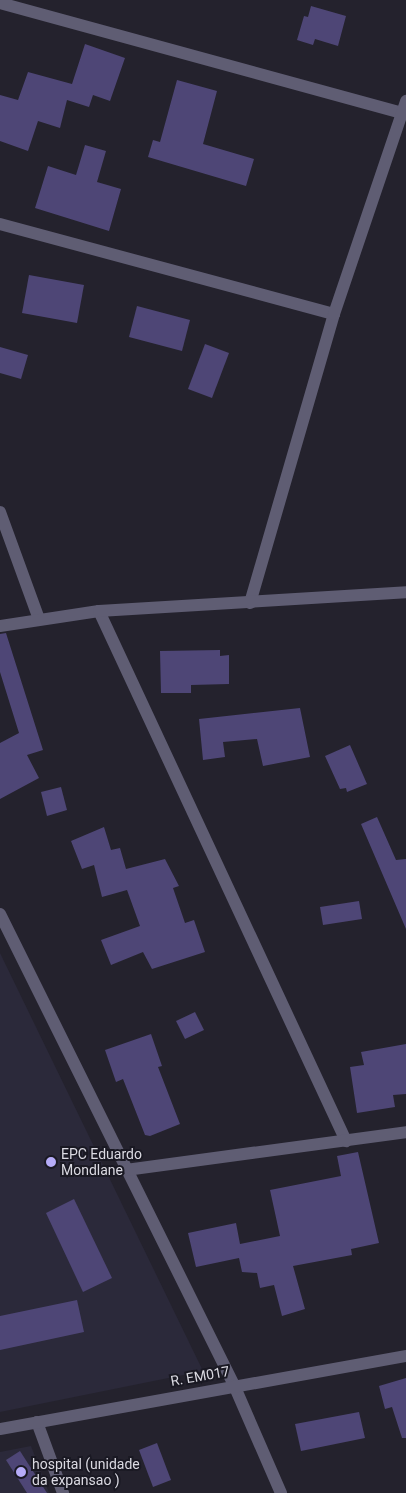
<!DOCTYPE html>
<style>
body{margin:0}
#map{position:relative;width:406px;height:1493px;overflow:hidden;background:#24222d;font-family:Roboto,sans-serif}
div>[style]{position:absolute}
.built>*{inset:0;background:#2b293a}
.building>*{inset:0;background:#4e4676}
.minor>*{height:12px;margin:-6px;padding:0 6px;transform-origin:6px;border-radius:6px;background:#5f5d73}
.dots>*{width:14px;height:14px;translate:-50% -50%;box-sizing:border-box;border:2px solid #1a1923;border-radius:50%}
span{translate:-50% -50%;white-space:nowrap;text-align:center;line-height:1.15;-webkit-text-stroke:4px #1a1923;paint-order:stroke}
.poi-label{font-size:14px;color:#dbdae2}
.left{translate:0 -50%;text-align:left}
.street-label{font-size:14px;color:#dbdae2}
</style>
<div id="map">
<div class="built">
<i style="clip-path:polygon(0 953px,203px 1371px,0 1412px)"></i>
<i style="clip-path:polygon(31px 1446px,49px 1493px,0 1493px,0 1452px)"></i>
</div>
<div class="building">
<i style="clip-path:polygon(311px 6px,346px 16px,338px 46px,315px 39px,313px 45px,297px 40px,304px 16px,308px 17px)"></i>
<i style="clip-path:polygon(85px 44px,125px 58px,110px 101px,93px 95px,89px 107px,67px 100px,60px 128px,38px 121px,28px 151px,0 141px,0 95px,18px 100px,28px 72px,72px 84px)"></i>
<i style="clip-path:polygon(177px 80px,217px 91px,203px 144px,254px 159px,246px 186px,148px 157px,153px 140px,160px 142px)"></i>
<i style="clip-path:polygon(85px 145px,106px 151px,97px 182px,121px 189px,109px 231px,35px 208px,48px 166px,76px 175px)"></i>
<i style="clip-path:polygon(29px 275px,84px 285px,77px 323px,22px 313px)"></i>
<i style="clip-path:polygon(137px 306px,190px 320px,182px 351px,129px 337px)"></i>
<i style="clip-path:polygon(205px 344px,229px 353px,212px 398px,188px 389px)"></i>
<i style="clip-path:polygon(0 347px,28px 355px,21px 379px,0 373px)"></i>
<i style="clip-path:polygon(6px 633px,43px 750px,27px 755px,39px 778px,0 799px,0 743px,19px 733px,0 672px,0 634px)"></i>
<i style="clip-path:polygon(220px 650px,220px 656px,229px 655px,229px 684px,191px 685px,191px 693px,161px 693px,160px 651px)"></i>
<i style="clip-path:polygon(300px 708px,310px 757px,263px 766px,257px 739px,223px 742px,225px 757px,203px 760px,199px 719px)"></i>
<i style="clip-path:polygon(350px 745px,367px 784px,347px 792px,346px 788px,340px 789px,325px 756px)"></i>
<i style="clip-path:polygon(61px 787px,67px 810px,47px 816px,41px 792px)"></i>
<i style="clip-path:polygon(377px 817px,396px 860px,406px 859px,406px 929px,361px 824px)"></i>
<i style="clip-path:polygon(104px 827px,111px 850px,120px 848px,126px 869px,165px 859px,179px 886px,173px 888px,185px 923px,194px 920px,205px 952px,152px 969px,143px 952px,111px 965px,101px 940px,140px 926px,127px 890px,102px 897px,94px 865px,82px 869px,71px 841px)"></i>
<i style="clip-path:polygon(359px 901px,362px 919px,323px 925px,320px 907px)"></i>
<i style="clip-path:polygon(195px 1012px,204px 1030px,185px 1039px,176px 1021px)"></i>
<i style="clip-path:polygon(151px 1034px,162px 1066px,158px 1067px,180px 1124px,150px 1136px,145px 1135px,123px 1079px,116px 1082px,105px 1050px)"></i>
<i style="clip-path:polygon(406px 1044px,406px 1094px,393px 1095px,395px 1107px,357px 1113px,350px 1067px,364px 1065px,361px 1052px)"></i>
<i style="clip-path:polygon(358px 1152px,379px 1243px,351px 1249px,352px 1255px,293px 1266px,305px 1309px,282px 1316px,274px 1285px,260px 1288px,257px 1273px,242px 1272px,239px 1258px,196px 1267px,188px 1233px,236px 1223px,240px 1244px,280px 1236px,270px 1190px,341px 1176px,337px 1156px)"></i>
<i style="clip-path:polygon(74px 1199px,112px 1278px,83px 1292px,46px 1213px)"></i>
<i style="clip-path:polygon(77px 1300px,84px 1332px,0 1350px,0 1316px)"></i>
<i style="clip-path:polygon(406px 1378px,406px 1438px,402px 1438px,392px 1407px,385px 1409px,379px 1386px)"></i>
<i style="clip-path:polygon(359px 1412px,365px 1438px,301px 1451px,295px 1424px)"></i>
<i style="clip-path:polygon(157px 1443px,171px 1480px,153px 1487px,139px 1450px)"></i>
<i style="clip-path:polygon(20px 1451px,47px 1493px,27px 1493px,6px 1460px)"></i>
</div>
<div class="minor">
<i style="left:0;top:3px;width:421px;rotate:15.3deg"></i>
<i style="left:0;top:224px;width:346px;rotate:15.1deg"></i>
<i style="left:0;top:512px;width:114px;rotate:70deg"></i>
<i style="left:250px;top:603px;width:301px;rotate:-73.8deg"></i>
<i style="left:334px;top:314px;width:225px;rotate:-71.3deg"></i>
<i style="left:99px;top:611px;width:585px;rotate:65.01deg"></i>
<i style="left:0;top:626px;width:100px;rotate:-8.6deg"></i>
<i style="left:99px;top:611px;width:308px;rotate:-3.5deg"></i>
<i style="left:0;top:914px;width:526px;rotate:63.58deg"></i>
<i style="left:234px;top:1385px;width:118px;rotate:66.5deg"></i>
<i style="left:126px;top:1170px;width:283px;rotate:-7.7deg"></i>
<i style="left:37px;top:1422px;width:76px;rotate:69.9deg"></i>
<i style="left:0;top:1429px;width:413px;rotate:-10.2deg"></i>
</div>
<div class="dots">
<i style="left:51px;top:1162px;background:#b6acf8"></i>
<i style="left:21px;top:1472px;background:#b6acf8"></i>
</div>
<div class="poi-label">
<span class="left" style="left:61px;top:1162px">EPC Eduardo<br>Mondlane</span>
<span class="left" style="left:32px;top:1472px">hospital (unidade<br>da expansao )</span>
</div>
<div class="street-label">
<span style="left:200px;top:1376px;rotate:-10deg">R. EM017</span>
</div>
</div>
